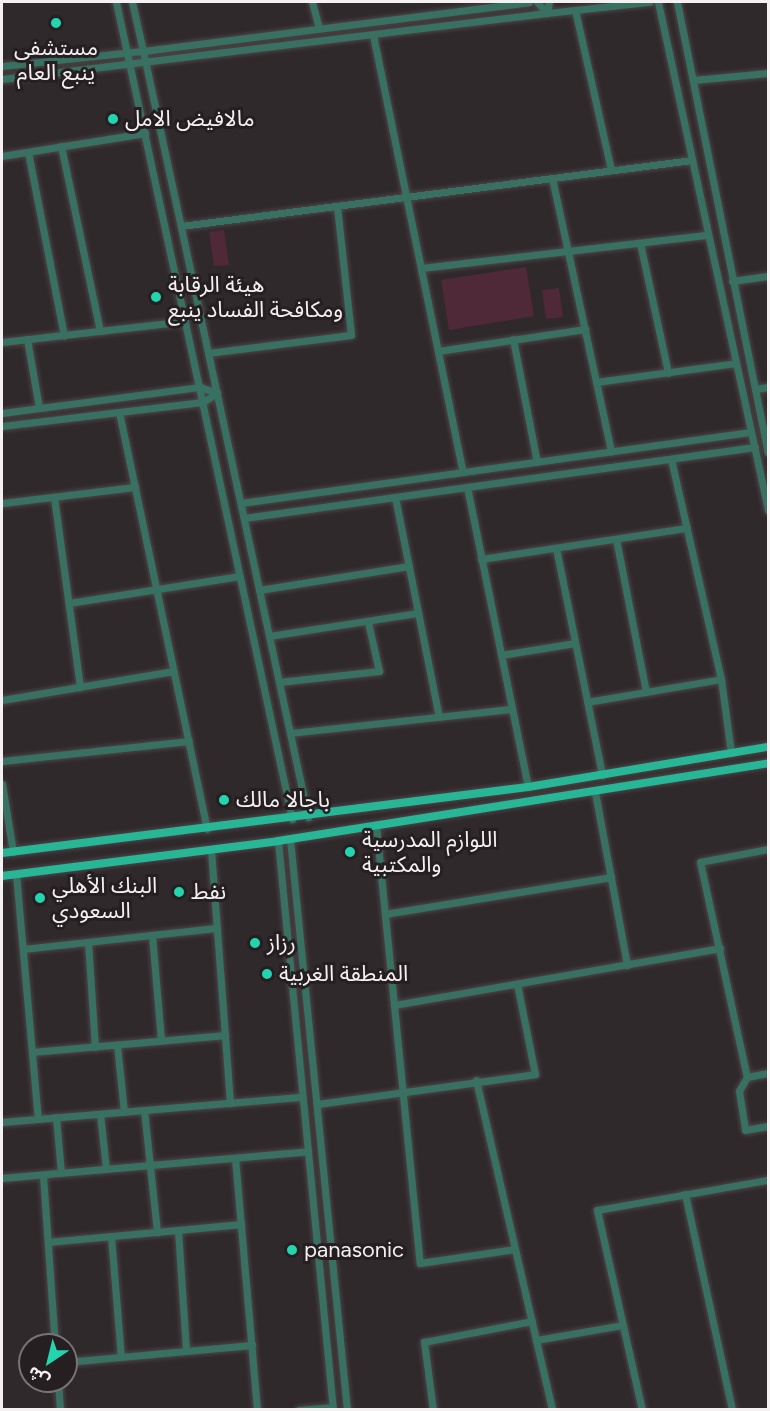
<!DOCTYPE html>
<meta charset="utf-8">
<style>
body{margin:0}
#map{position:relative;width:770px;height:1411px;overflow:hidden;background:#30292b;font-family:Figtree,"Noto Sans Arabic",sans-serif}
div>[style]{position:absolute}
.green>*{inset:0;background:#4f2938}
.roads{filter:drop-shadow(0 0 2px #4c4547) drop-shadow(0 0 2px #4c4547)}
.minor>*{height:7px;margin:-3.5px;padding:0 3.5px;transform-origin:3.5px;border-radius:3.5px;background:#387161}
.major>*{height:8px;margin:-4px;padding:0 4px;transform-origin:4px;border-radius:4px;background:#27b797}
.dots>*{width:16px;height:16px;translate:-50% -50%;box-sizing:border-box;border:3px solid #261f21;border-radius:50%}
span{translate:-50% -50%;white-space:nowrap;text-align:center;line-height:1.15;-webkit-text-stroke:6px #261f21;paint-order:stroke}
.poi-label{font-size:22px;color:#f5f0f2}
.left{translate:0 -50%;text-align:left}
.frame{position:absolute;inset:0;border:3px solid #f5f0f2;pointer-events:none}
.north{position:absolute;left:18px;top:1333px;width:60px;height:60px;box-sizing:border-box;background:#261f21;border:2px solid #797375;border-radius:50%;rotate:215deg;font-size:16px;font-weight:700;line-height:24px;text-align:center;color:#f5f0f2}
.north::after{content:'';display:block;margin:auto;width:21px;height:27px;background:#23d5af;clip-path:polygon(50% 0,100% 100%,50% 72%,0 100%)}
</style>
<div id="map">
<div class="green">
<i style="clip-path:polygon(224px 230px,229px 265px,214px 266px,209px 232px)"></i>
<i style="clip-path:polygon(526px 267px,534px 316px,449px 330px,441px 280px)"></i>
<i style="clip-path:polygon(559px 288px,563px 317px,546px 319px,542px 290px)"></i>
</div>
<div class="roads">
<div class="minor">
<i style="left:116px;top:2px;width:836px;rotate:77.84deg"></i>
<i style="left:132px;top:2px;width:50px;rotate:77.3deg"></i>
<i style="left:143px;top:51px;width:389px;rotate:-7.2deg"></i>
<i style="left:312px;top:2px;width:27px;rotate:75deg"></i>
<i style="left:537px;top:2px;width:15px;rotate:48deg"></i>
<i style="left:547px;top:13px;width:103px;rotate:-6.2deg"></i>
<i style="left:658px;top:2px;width:520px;rotate:77.78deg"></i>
<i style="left:677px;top:2px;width:459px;rotate:78.6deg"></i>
<i style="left:575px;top:10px;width:164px;rotate:77.3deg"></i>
<i style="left:373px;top:35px;width:446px;rotate:78.4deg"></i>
<i style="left:2px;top:66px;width:142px;rotate:-6.1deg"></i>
<i style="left:143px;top:51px;width:784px;rotate:77.84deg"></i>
<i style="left:2px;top:79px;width:549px;rotate:-6.9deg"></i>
<i style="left:547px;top:13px;width:11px;rotate:-80deg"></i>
<i style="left:693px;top:80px;width:75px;rotate:-5.3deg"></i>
<i style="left:61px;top:146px;width:189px;rotate:78.1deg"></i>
<i style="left:28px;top:152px;width:187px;rotate:78.9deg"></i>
<i style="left:2px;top:156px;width:145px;rotate:-9.1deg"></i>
<i style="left:552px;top:178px;width:280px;rotate:77.8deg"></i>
<i style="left:181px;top:226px;width:515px;rotate:-7.36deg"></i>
<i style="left:640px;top:243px;width:133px;rotate:77.8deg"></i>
<i style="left:421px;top:268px;width:289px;rotate:-6.6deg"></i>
<i style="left:732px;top:281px;width:36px;rotate:-8deg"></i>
<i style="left:27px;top:339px;width:70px;rotate:80.1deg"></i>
<i style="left:513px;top:339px;width:125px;rotate:79deg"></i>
<i style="left:2px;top:342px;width:184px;rotate:-6.5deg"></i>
<i style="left:438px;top:351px;width:149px;rotate:-8.5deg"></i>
<i style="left:208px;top:353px;width:144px;rotate:-7.2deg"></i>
<i style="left:351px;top:335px;width:130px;rotate:-96.2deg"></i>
<i style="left:596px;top:382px;width:141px;rotate:-7.7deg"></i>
<i style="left:755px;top:389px;width:13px;rotate:-9deg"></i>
<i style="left:119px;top:412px;width:426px;rotate:78.1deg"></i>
<i style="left:2px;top:413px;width:200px;rotate:-7.5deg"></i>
<i style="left:200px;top:387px;width:18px;rotate:19deg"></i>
<i style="left:2px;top:426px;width:202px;rotate:-6.8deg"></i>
<i style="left:203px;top:402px;width:17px;rotate:-33deg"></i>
<i style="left:671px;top:459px;width:226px;rotate:77.2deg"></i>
<i style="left:721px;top:679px;width:75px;rotate:82.3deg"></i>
<i style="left:467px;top:487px;width:306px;rotate:78.5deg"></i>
<i style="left:54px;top:497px;width:192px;rotate:82.2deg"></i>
<i style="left:395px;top:497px;width:224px;rotate:78.7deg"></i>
<i style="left:2px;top:503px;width:134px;rotate:-6.9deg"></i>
<i style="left:241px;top:503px;width:515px;rotate:-7.93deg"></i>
<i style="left:244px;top:518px;width:516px;rotate:-7.91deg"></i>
<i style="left:616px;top:539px;width:156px;rotate:78.9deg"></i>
<i style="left:556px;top:548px;width:232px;rotate:78.5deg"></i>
<i style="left:481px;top:559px;width:208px;rotate:-8.6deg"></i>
<i style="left:259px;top:590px;width:152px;rotate:-9.1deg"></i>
<i style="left:69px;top:603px;width:173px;rotate:-9deg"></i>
<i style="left:269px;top:636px;width:151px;rotate:-8.8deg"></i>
<i style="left:501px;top:655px;width:75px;rotate:-9.2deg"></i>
<i style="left:279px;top:682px;width:101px;rotate:-6.3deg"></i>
<i style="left:379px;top:671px;width:50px;rotate:-102.7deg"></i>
<i style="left:2px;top:700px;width:174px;rotate:-9.6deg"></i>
<i style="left:587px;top:702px;width:136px;rotate:-9.7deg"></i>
<i style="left:290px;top:733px;width:223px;rotate:-6.2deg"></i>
<i style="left:2px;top:761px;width:188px;rotate:-6.1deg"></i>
<i style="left:2px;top:784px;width:69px;rotate:80.8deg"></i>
<i style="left:595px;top:792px;width:176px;rotate:79.5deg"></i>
<i style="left:376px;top:825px;width:440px;rotate:84.3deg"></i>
<i style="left:420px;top:1263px;width:96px;rotate:-8.4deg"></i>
<i style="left:290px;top:839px;width:574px;rotate:84.3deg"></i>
<i style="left:278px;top:841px;width:572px;rotate:84.48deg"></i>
<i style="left:768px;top:849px;width:69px;rotate:169.2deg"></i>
<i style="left:700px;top:862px;width:220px;rotate:77.7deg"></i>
<i style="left:747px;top:1077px;width:21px;rotate:-11deg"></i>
<i style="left:211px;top:850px;width:254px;rotate:85.7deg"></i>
<i style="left:16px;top:874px;width:246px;rotate:84.9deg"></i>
<i style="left:385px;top:914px;width:229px;rotate:-9.3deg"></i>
<i style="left:152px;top:935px;width:106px;rotate:85.1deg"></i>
<i style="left:88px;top:942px;width:105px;rotate:86.2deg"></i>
<i style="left:23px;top:949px;width:195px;rotate:-6.2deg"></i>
<i style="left:394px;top:1005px;width:331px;rotate:-9.9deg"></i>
<i style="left:117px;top:1045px;width:67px;rotate:84deg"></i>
<i style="left:32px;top:1052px;width:194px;rotate:-5deg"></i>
<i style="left:747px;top:1077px;width:16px;rotate:120deg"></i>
<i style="left:739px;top:1091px;width:39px;rotate:81deg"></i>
<i style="left:745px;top:1130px;width:23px;rotate:-10deg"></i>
<i style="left:476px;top:1080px;width:339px;rotate:77deg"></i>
<i style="left:317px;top:1104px;width:220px;rotate:-7.8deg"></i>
<i style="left:535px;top:1074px;width:92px;rotate:-101.3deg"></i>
<i style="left:144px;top:1110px;width:123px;rotate:83.9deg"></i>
<i style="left:100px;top:1114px;width:55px;rotate:83.8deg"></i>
<i style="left:56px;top:1117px;width:56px;rotate:84.9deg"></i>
<i style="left:2px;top:1122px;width:301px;rotate:-4.8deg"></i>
<i style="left:235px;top:1158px;width:253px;rotate:85deg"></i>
<i style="left:43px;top:1175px;width:170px;rotate:86deg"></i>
<i style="left:2px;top:1178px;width:307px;rotate:-5deg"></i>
<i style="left:685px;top:1194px;width:221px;rotate:77.7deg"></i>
<i style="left:178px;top:1230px;width:121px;rotate:86.2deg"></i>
<i style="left:111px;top:1236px;width:121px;rotate:85.3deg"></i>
<i style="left:48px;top:1242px;width:194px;rotate:-5.3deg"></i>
<i style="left:536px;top:1340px;width:88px;rotate:-9.8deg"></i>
<i style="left:66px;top:1362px;width:187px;rotate:-5.2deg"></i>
<i style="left:58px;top:1381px;width:29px;rotate:86deg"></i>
<i style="left:299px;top:1410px;width:33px;rotate:-5deg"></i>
<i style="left:433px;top:1410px;width:69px;rotate:-97.5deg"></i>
<i style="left:424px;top:1342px;width:110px;rotate:-11deg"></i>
<i style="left:642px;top:1410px;width:205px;rotate:-102.7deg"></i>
<i style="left:597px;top:1210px;width:174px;rotate:-10deg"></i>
</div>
<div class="major">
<i style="left:2px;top:853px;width:530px;rotate:-7.15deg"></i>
<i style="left:528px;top:787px;width:243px;rotate:-9.5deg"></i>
<i style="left:2px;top:876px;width:278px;rotate:-7.2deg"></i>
<i style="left:278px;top:841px;width:496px;rotate:-9deg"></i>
</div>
</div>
<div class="dots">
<i style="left:56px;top:23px;background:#23d5af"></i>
<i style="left:113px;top:119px;background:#23d5af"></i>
<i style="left:156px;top:297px;background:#23d5af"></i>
<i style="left:224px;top:800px;background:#23d5af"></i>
<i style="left:350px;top:852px;background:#23d5af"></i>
<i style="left:179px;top:892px;background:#23d5af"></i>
<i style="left:40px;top:898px;background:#23d5af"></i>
<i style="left:255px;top:943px;background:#23d5af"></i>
<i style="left:267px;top:974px;background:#23d5af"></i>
<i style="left:292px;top:1250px;background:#23d5af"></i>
</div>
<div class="poi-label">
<span style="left:56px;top:60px">مستشفى<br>ينبع العام</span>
<span class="left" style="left:125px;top:119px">مالافيض الامل</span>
<span class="left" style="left:168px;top:297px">هيئة الرقابة<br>ومكافحة الفساد ينبع</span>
<span class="left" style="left:236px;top:800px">باجالا مالك</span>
<span class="left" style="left:362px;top:852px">اللوازم المدرسية<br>والمكتبية</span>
<span class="left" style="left:52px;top:898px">البنك الأهلي<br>السعودي</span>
<span class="left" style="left:191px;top:892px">نفط</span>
<span class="left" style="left:267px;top:943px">رزاز</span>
<span class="left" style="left:279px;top:974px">المنطقة الغربية</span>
<span class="left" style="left:304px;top:1250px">panasonic</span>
</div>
<div class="frame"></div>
<div class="north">ش</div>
</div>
